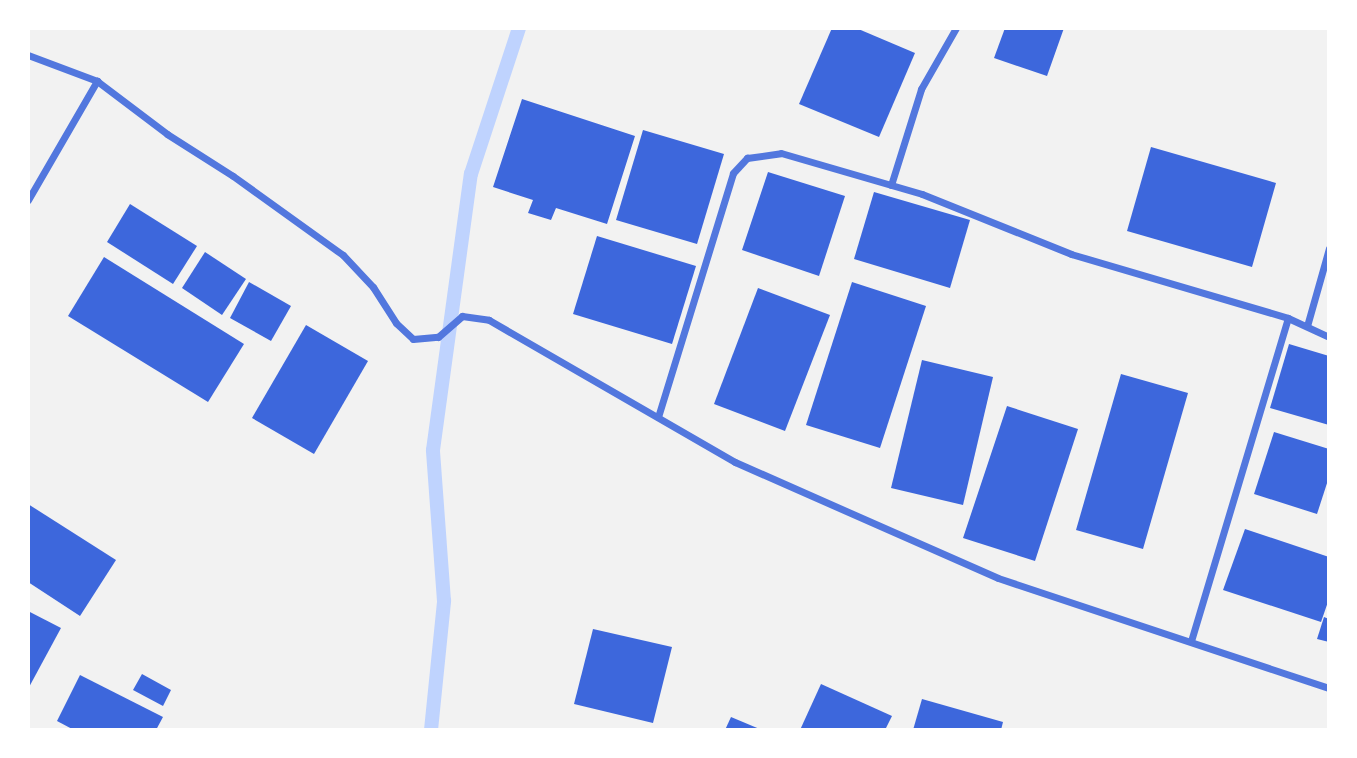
<!DOCTYPE html>
<style>
body{margin:0}
#map{position:relative;width:1357px;height:758px;overflow:hidden;background:#f2f2f2;font-family:Arial,sans-serif}
div>[style]{position:absolute}
.stream>*{height:14px;margin:-7px;padding:0 7px;transform-origin:7px;border-radius:7px;background:#bfd3fe}
.building>*{inset:0;background:#3d67dc}
.minor>*{height:7px;margin:-3.5px;padding:0 3.5px;transform-origin:3.5px;border-radius:3.5px;background:#5277de}
span{translate:-50% -50%;white-space:nowrap;text-align:center;line-height:1.15;-webkit-text-stroke:5px #fff;paint-order:stroke}
.frame{position:absolute;inset:0;border:30px solid #fff;pointer-events:none}
</style>
<div id="map">
<div class="stream">
<i style="left:431px;top:730px;width:130px;rotate:-84.2deg"></i>
<i style="left:444px;top:601px;width:151px;rotate:-94.2deg"></i>
<i style="left:433px;top:450px;width:279px;rotate:-82.2deg"></i>
<i style="left:471px;top:174px;width:154px;rotate:-71.8deg"></i>
</div>
<div class="building">
<i style="clip-path:polygon(832px 28px,856px 28px,915px 53px,879px 137px,799px 104px)"></i>
<i style="clip-path:polygon(1005px 28px,1064px 28px,1047px 76px,994px 58px)"></i>
<i style="clip-path:polygon(522px 99px,635px 136px,607px 224px,556px 208px,551px 220px,528px 213px,533px 200px,493px 187px)"></i>
<i style="clip-path:polygon(643px 130px,724px 154px,697px 244px,616px 220px)"></i>
<i style="clip-path:polygon(1151px 147px,1276px 183px,1252px 267px,1127px 231px)"></i>
<i style="clip-path:polygon(768px 172px,845px 196px,819px 276px,742px 250px)"></i>
<i style="clip-path:polygon(874px 192px,970px 220px,950px 288px,854px 259px)"></i>
<i style="clip-path:polygon(130px 204px,197px 246px,173px 284px,107px 242px)"></i>
<i style="clip-path:polygon(597px 236px,696px 266px,672px 344px,573px 314px)"></i>
<i style="clip-path:polygon(205px 252px,246px 279px,222px 315px,182px 288px)"></i>
<i style="clip-path:polygon(104px 257px,244px 344px,208px 402px,68px 316px)"></i>
<i style="clip-path:polygon(249px 282px,291px 306px,271px 341px,230px 318px)"></i>
<i style="clip-path:polygon(852px 282px,926px 306px,880px 448px,806px 425px)"></i>
<i style="clip-path:polygon(758px 288px,830px 315px,785px 431px,714px 404px)"></i>
<i style="clip-path:polygon(306px 325px,368px 361px,314px 454px,252px 418px)"></i>
<i style="clip-path:polygon(1289px 344px,1329px 356px,1329px 425px,1270px 408px)"></i>
<i style="clip-path:polygon(922px 360px,993px 377px,963px 505px,891px 488px)"></i>
<i style="clip-path:polygon(1121px 374px,1188px 393px,1143px 549px,1076px 530px)"></i>
<i style="clip-path:polygon(1007px 406px,1078px 429px,1035px 561px,963px 538px)"></i>
<i style="clip-path:polygon(1274px 432px,1329px 449px,1329px 477px,1317px 514px,1254px 494px)"></i>
<i style="clip-path:polygon(28px 504px,116px 560px,80px 616px,28px 582px)"></i>
<i style="clip-path:polygon(1245px 529px,1329px 557px,1329px 599px,1321px 622px,1223px 590px)"></i>
<i style="clip-path:polygon(28px 611px,61px 628px,28px 689px)"></i>
<i style="clip-path:polygon(1324px 617px,1329px 619px,1329px 642px,1317px 639px)"></i>
<i style="clip-path:polygon(593px 629px,672px 647px,653px 723px,574px 704px)"></i>
<i style="clip-path:polygon(142px 674px,171px 690px,163px 706px,133px 690px)"></i>
<i style="clip-path:polygon(80px 675px,163px 717px,156px 730px,74px 730px,57px 721px)"></i>
<i style="clip-path:polygon(821px 684px,892px 716px,885px 730px,800px 730px)"></i>
<i style="clip-path:polygon(922px 699px,1003px 722px,1001px 730px,913px 730px)"></i>
<i style="clip-path:polygon(731px 717px,762px 730px,725px 730px)"></i>
</div>
<div class="minor">
<i style="left:28px;top:55px;width:74px;rotate:20.6deg"></i>
<i style="left:97px;top:81px;width:88px;rotate:37.1deg"></i>
<i style="left:167px;top:134px;width:78px;rotate:32.5deg"></i>
<i style="left:233px;top:176px;width:135px;rotate:35.7deg"></i>
<i style="left:343px;top:255px;width:44px;rotate:46.8deg"></i>
<i style="left:373px;top:287px;width:43px;rotate:57.4deg"></i>
<i style="left:396px;top:323px;width:23px;rotate:43deg"></i>
<i style="left:413px;top:339px;width:25px;rotate:-5deg"></i>
<i style="left:438px;top:337px;width:32px;rotate:-41deg"></i>
<i style="left:462px;top:316px;width:27px;rotate:8deg"></i>
<i style="left:489px;top:320px;width:284px;rotate:30deg"></i>
<i style="left:735px;top:462px;width:287px;rotate:23.8deg"></i>
<i style="left:998px;top:578px;width:349px;rotate:18.4deg"></i>
<i style="left:891px;top:185px;width:101px;rotate:-72.6deg"></i>
<i style="left:921px;top:89px;width:70px;rotate:-60.2deg"></i>
<i style="left:28px;top:200px;width:138px;rotate:-59.9deg"></i>
<i style="left:1307px;top:326px;width:81px;rotate:-74.2deg"></i>
<i style="left:658px;top:417px;width:255px;rotate:-72.9deg"></i>
<i style="left:733px;top:173px;width:21px;rotate:-47deg"></i>
<i style="left:747px;top:158px;width:34px;rotate:-8deg"></i>
<i style="left:781px;top:153px;width:147px;rotate:16.2deg"></i>
<i style="left:922px;top:194px;width:161px;rotate:21.9deg"></i>
<i style="left:1071px;top:254px;width:226px;rotate:16.4deg"></i>
<i style="left:1288px;top:318px;width:45px;rotate:24.9deg"></i>
<i style="left:1191px;top:641px;width:337px;rotate:-73.3deg"></i>
</div>
<div class="frame"></div>
</div>
